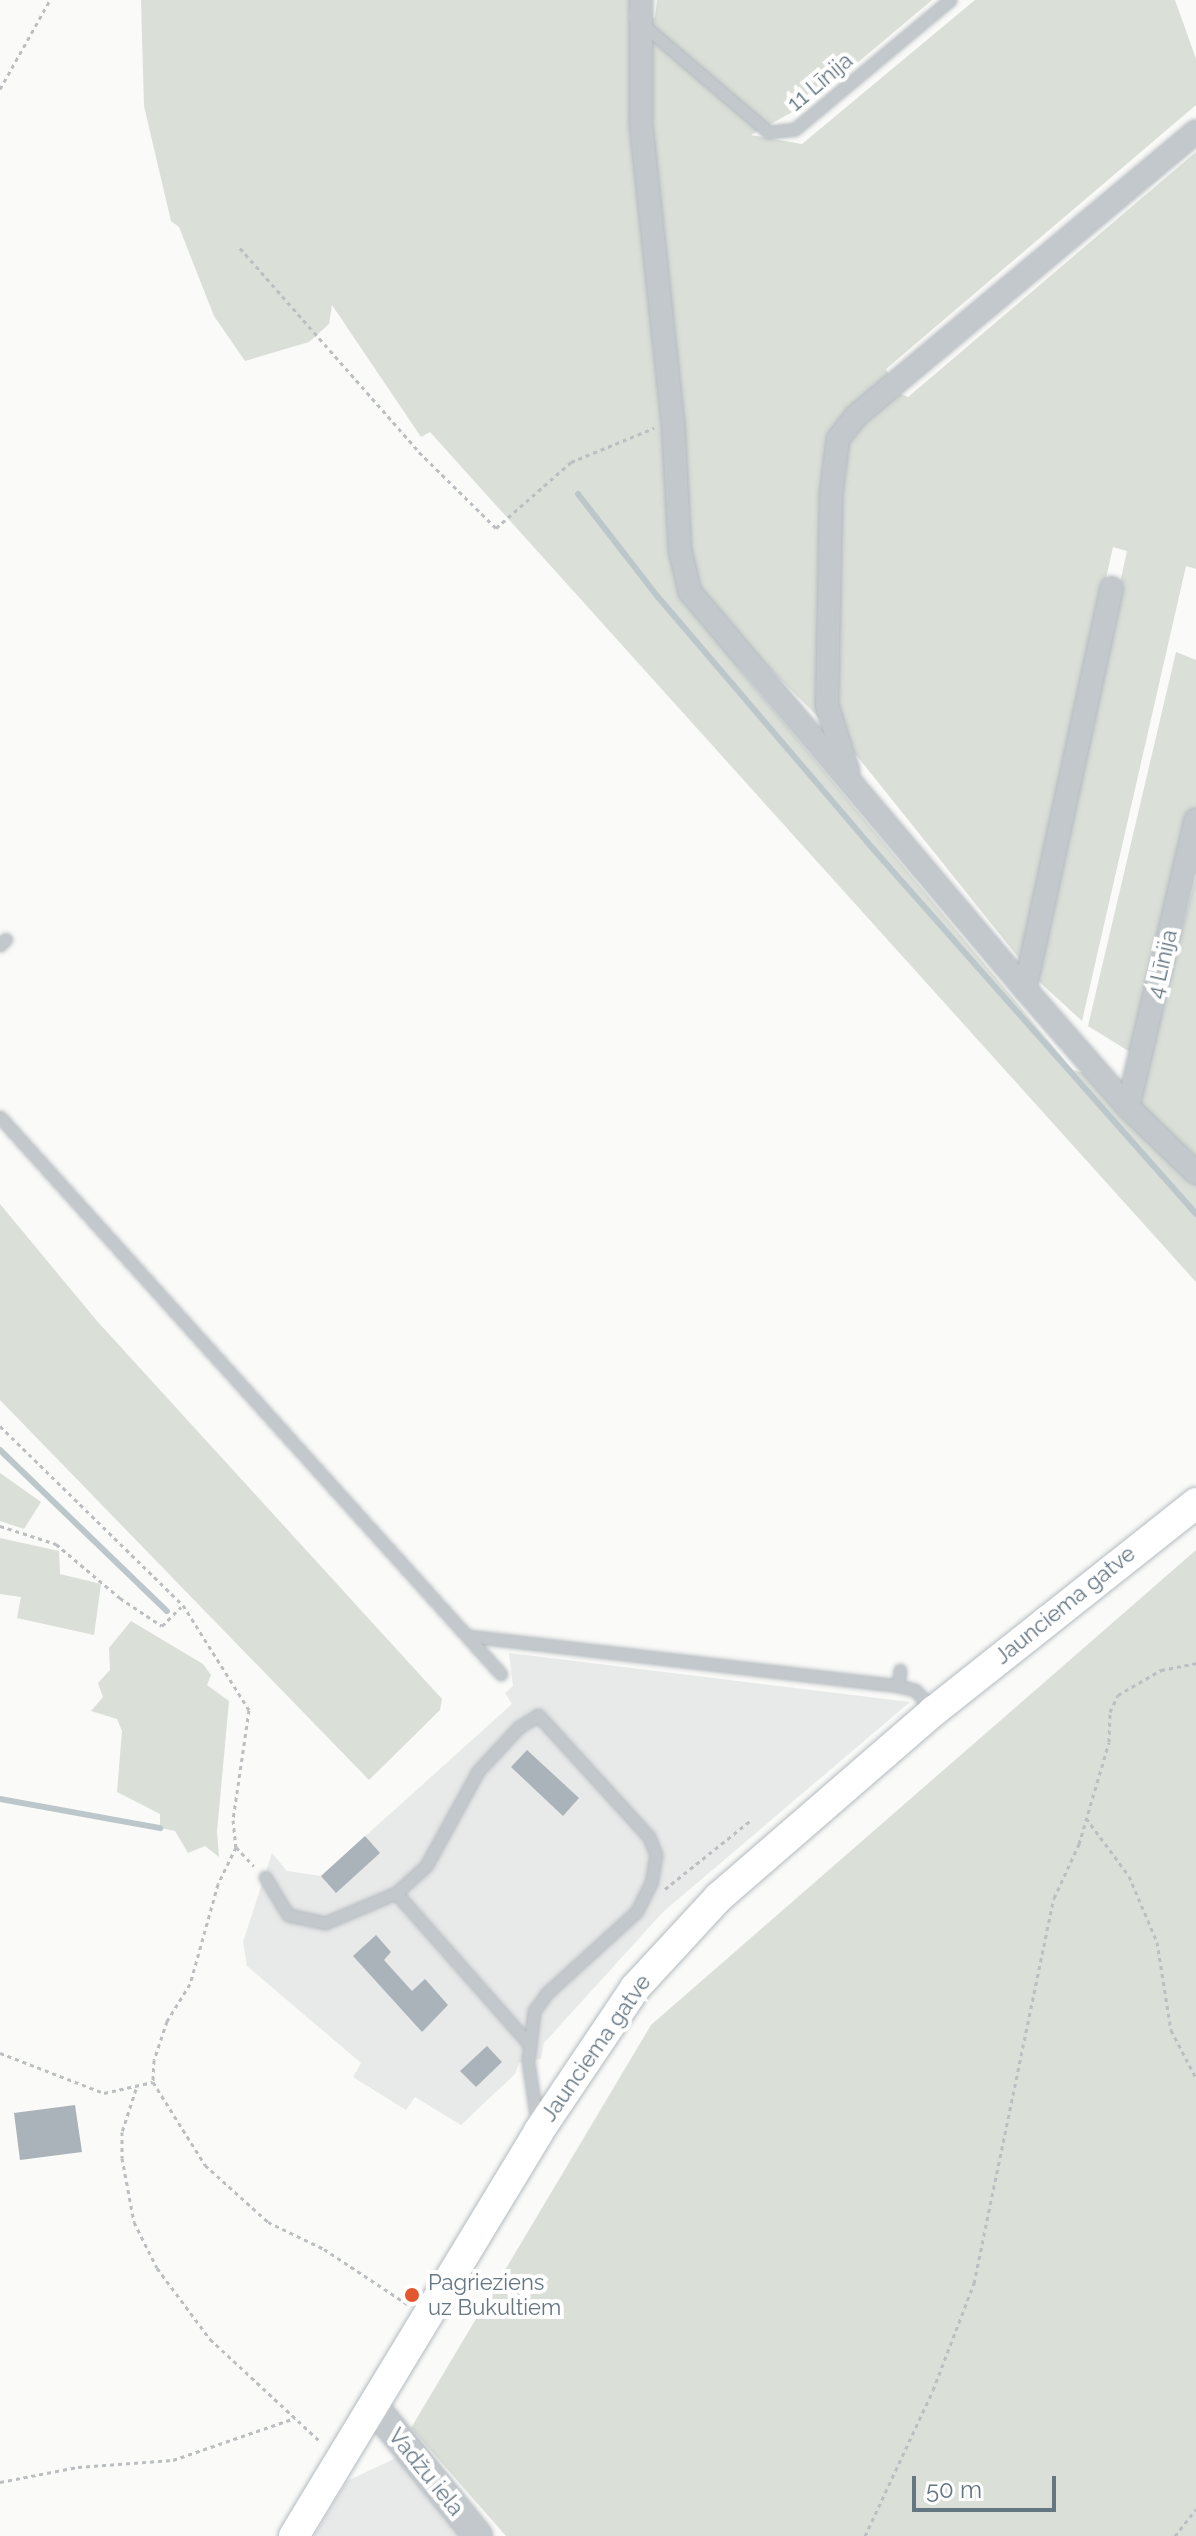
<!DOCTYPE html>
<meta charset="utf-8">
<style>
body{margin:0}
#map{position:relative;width:1196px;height:2536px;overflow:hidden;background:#fafaf8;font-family:Raleway,sans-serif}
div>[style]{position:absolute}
.built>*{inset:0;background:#e8e9e9}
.green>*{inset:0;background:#dadfd7}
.stream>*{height:6px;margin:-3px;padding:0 3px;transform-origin:3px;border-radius:3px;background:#bbc7cb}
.building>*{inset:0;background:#aab3b9}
.path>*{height:3px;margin-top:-1.5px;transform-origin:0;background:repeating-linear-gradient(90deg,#bbbfc2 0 4px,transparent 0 8px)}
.roads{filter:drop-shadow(0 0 2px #b3babf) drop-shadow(0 0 2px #b3babf)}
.service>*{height:11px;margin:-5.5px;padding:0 5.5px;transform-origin:5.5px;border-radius:5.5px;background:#c3c8cc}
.minor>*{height:22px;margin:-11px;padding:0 11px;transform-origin:11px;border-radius:11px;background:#c3c8cc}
.tertiary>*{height:28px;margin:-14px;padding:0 14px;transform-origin:14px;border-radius:14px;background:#c3c8cc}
.secondary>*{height:30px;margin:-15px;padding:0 15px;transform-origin:15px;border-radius:15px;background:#fff}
.dots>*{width:22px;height:22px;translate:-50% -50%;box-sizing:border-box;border:4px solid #fff;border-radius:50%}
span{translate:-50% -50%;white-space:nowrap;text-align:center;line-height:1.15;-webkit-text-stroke:8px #fff;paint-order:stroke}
.street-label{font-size:22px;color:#657683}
.poi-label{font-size:22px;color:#657683}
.left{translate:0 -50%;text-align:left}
.scale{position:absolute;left:912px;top:2476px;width:144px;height:36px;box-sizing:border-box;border:4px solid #657683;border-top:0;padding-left:10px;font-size:24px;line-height:28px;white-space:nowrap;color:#657683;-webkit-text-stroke:6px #fff;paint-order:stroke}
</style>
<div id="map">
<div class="built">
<i style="clip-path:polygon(509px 1653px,910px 1702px,663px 1912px,544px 2043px,541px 2059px,519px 2063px,515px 2074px,461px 2125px,415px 2097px,406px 2110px,353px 2077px,361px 2063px,247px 1966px,243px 1942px,272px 1853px,287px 1871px,321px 1876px,512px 1704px,505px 1693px,513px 1686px)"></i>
<i style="clip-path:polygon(398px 2457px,460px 2536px,314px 2536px,347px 2481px)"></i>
</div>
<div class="green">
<i style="clip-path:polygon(evenodd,141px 0,631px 0,629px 19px,655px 18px,657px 0,932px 0,812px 101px,751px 135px,802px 144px,975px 0,1175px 0,1196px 59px,1196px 105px,886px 369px,897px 392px,908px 397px,1196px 152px,1196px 569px,1186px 566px,1082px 1021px,1034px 977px,857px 756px,711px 610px,739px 669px,1073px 1070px,1126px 1083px,1135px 1055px,1088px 1026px,1176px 652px,1196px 660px,1196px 813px,1167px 988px,1196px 877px,1196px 1282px,430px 432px,421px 437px,332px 305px,329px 324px,309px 342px,245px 361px,214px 316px,179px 227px,171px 221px,144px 106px,141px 0,1113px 547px,1127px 551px,1082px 753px,1100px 605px,1113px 547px)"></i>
<i style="clip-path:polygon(0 1204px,97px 1321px,442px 1699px,440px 1710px,369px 1780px,0 1400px)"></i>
<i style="clip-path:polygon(0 1473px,41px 1502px,24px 1529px,0 1521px)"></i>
<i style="clip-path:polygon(0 1538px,59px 1551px,60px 1574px,101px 1584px,94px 1635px,17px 1618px,21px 1597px,0 1594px)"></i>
<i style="clip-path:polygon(1196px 1550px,1196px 2536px,506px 2536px,411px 2428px,651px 2025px)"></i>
<i style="clip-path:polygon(131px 1621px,203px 1664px,211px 1675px,207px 1685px,229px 1701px,217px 1832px,219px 1857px,205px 1846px,188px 1853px,175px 1831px,160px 1828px,160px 1814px,117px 1792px,122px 1731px,117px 1719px,91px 1711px,103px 1697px,98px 1683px,110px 1670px,109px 1648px)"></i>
</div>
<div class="stream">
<i style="left:578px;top:494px;width:130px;rotate:52.2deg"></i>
<i style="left:658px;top:597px;width:322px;rotate:49.5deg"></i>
<i style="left:867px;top:842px;width:497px;rotate:48.5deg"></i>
<i style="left:0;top:1450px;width:232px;rotate:44deg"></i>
<i style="left:0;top:1799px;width:163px;rotate:10.3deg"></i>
</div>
<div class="building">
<i style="clip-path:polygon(527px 1750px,579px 1798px,563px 1816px,511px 1767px)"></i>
<i style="clip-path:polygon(365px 1836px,380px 1853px,336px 1893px,321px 1876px)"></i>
<i style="clip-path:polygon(376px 1935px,391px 1952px,384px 1960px,412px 1991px,425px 1979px,448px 2005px,422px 2032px,353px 1956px)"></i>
<i style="clip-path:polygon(487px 2046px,502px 2062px,476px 2087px,460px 2071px)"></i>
<i style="clip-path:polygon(75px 2105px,82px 2152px,20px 2160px,14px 2113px)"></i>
</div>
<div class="path">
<i style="left:0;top:89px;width:102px;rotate:-60.7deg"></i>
<i style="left:240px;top:248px;width:271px;rotate:48.7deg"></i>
<i style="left:419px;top:452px;width:108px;rotate:44.6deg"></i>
<i style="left:496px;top:528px;width:100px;rotate:-41.3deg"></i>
<i style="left:571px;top:462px;width:90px;rotate:-22.3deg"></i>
<i style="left:0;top:1426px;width:256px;rotate:44.4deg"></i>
<i style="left:183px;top:1605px;width:124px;rotate:57.8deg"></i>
<i style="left:249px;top:1710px;width:111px;rotate:98.3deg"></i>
<i style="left:233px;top:1820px;width:27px;rotate:84deg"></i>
<i style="left:236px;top:1847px;width:26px;rotate:47deg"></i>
<i style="left:0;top:1526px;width:59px;rotate:17.8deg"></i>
<i style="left:56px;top:1544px;width:84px;rotate:40.2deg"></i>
<i style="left:120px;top:1598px;width:50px;rotate:33.7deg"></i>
<i style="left:162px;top:1626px;width:27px;rotate:-45deg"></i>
<i style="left:1086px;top:1818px;width:72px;rotate:53.4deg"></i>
<i style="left:1129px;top:1876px;width:72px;rotate:67deg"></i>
<i style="left:1157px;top:1942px;width:89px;rotate:81deg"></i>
<i style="left:1171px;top:2030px;width:54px;rotate:62.5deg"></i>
<i style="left:236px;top:1847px;width:41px;rotate:115.9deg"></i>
<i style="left:218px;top:1884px;width:104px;rotate:105.6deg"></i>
<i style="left:190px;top:1984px;width:44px;rotate:121.9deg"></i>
<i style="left:167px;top:2021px;width:41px;rotate:108.4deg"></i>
<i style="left:154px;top:2060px;width:22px;rotate:93deg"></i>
<i style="left:153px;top:2082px;width:98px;rotate:57.9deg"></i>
<i style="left:205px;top:2165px;width:85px;rotate:42.1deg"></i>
<i style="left:268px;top:2222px;width:62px;rotate:25.7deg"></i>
<i style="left:324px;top:2249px;width:100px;rotate:33.5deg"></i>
<i style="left:665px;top:1889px;width:109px;rotate:-38.7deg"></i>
<i style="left:0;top:2053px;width:111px;rotate:21deg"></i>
<i style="left:104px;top:2093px;width:50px;rotate:-12.7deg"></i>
<i style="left:136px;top:2089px;width:45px;rotate:108deg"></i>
<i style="left:122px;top:2132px;width:26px;rotate:90deg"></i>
<i style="left:122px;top:2158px;width:65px;rotate:79.4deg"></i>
<i style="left:134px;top:2222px;width:51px;rotate:63.4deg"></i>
<i style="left:157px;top:2268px;width:89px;rotate:53.3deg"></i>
<i style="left:210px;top:2339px;width:151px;rotate:42.9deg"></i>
<i style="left:0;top:2482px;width:79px;rotate:-10.9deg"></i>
<i style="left:78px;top:2467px;width:95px;rotate:-4.2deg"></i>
<i style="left:173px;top:2460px;width:129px;rotate:-19deg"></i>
<i style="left:865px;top:2536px;width:161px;rotate:-65deg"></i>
<i style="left:933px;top:2390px;width:115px;rotate:-69deg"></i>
<i style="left:974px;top:2283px;width:393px;rotate:-78.3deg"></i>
<i style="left:1054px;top:1898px;width:60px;rotate:-65.2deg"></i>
<i style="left:1079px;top:1844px;width:106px;rotate:-73.6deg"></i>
<i style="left:1109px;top:1742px;width:30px;rotate:-88deg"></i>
<i style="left:1110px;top:1712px;width:19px;rotate:-65deg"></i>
<i style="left:1118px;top:1695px;width:50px;rotate:-30.2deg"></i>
<i style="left:1161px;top:1670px;width:36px;rotate:-11deg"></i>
<i style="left:1175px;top:2536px;width:34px;rotate:-52deg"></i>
</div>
<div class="roads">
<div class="service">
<i style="left:641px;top:23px;width:167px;rotate:40.6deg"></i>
<i style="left:768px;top:132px;width:27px;rotate:-6deg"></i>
<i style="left:795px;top:129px;width:202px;rotate:-39.8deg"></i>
<i style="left:0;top:945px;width:8px;rotate:-45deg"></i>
<i style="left:0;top:1117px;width:749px;rotate:48.03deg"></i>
<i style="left:468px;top:1636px;width:433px;rotate:6.6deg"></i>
<i style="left:898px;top:1686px;width:17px;rotate:13deg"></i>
<i style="left:915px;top:1690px;width:25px;rotate:47deg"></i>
<i style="left:898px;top:1686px;width:16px;rotate:-83deg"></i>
<i style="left:265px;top:1877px;width:44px;rotate:58.8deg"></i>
<i style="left:288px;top:1915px;width:38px;rotate:12deg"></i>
<i style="left:325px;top:1923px;width:77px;rotate:-22.9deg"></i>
<i style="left:396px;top:1893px;width:40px;rotate:-42deg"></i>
<i style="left:426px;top:1866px;width:108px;rotate:-61.3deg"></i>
<i style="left:478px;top:1771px;width:60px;rotate:-47deg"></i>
<i style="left:519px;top:1727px;width:22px;rotate:-32deg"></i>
<i style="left:538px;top:1715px;width:165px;rotate:47.7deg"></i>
<i style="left:649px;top:1837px;width:19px;rotate:69deg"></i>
<i style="left:656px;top:1855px;width:28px;rotate:100deg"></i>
<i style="left:651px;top:1883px;width:33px;rotate:117deg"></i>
<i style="left:636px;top:1912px;width:120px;rotate:137.7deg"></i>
<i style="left:547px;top:1993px;width:22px;rotate:126deg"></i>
<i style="left:534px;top:2011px;width:50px;rotate:96.8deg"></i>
<i style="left:528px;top:2061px;width:62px;rotate:81.6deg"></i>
<i style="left:396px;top:1893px;width:201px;rotate:48.6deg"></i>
</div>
<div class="minor">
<i style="left:641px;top:0;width:124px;rotate:90deg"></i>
<i style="left:641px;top:124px;width:299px;rotate:83.9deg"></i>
<i style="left:673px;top:421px;width:129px;rotate:86.9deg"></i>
<i style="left:680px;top:550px;width:43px;rotate:76.6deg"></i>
<i style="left:690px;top:592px;width:519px;rotate:49.84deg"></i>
<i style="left:1025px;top:989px;width:157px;rotate:48.9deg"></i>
<i style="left:1128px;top:1107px;width:95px;rotate:44.1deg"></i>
<i style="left:848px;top:771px;width:69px;rotate:-107.7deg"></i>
<i style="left:827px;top:705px;width:211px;rotate:-88.9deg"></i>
<i style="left:831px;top:494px;width:55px;rotate:-82.7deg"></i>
<i style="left:838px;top:439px;width:29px;rotate:-52deg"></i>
<i style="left:856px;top:416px;width:443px;rotate:-39.9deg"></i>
<i style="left:1025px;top:989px;width:410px;rotate:-77.8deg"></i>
<i style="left:1128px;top:1107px;width:295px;rotate:-76.7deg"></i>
</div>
<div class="tertiary">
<i style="left:375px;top:2408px;width:164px;rotate:51.2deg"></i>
</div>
<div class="secondary">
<i style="left:294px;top:2536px;width:473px;rotate:-58.8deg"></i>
<i style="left:539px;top:2131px;width:172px;rotate:-56.1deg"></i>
<i style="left:635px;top:1988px;width:124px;rotate:-47.3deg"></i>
<i style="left:719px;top:1897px;width:284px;rotate:-40.9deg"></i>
<i style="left:934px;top:1711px;width:335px;rotate:-38.4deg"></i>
</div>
</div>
<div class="dots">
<i style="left:412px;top:2295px;background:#e4572e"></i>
</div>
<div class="street-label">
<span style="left:820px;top:82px;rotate:-40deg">11 Līnija</span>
<span style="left:1162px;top:964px;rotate:-77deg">4 Līnija</span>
<span style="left:1065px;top:1605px;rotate:-39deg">Jaunciema gatve</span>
<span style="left:596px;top:2048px;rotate:-55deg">Jaunciema gatve</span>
<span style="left:426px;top:2472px;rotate:51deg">Vadžu iela</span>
</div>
<div class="poi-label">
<span class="left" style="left:428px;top:2295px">Pagrieziens<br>uz Bukultiem</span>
</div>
<div class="scale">50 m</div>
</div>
